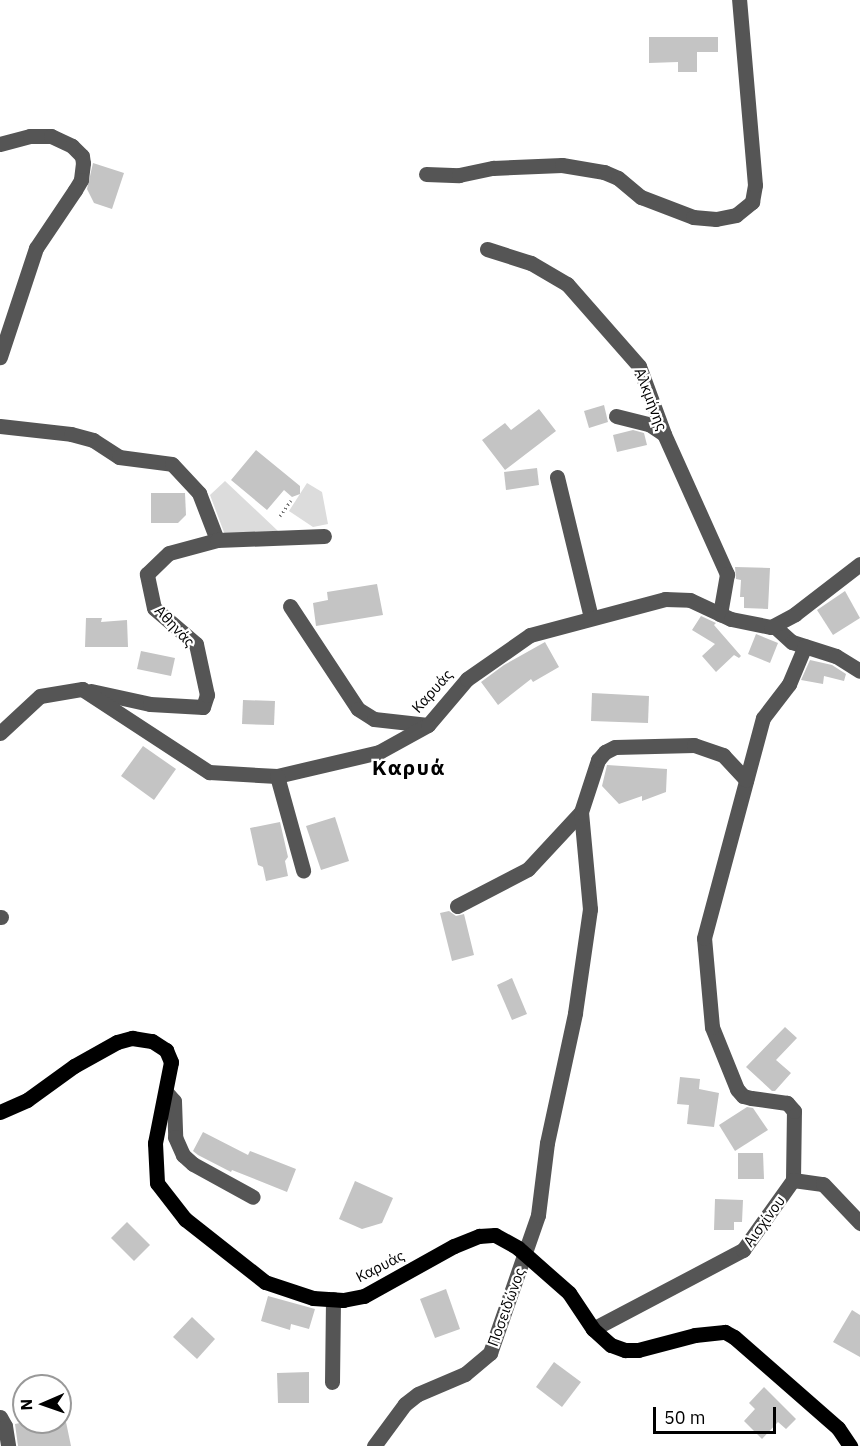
<!DOCTYPE html>
<meta charset="utf-8">
<style>
body{margin:0}
#map{position:relative;width:860px;height:1446px;overflow:hidden;background:#fff;font-family:"IBM Plex Sans",sans-serif}
div>[style]{position:absolute}
.green>*{inset:0;background:#dcdcdc}
.building>*{inset:0;background:#c4c4c4}
.path>*{height:3px;margin-top:-1.5px;transform-origin:0;background:repeating-linear-gradient(90deg,#777 0 1.5px,transparent 0 4.5px)}
.minor>*{height:15px;margin:-7.5px;padding:0 7.5px;transform-origin:7.5px;border-radius:7.5px;background:#555}
.major>*{height:15px;margin:-7.5px;padding:0 7.5px;transform-origin:7.5px;border-radius:7.5px;background:#000}
span{translate:-50% -50%;white-space:nowrap;text-align:center;line-height:1.15;-webkit-text-stroke:4.5px #fff;paint-order:stroke}
.street-label{font-size:15px;color:#000}
.district-label{font-size:21px;color:#000;font-weight:700;letter-spacing:1.5px}
.north{position:absolute;left:12px;top:1374px;width:60px;height:60px;box-sizing:border-box;background:#fff;border:2px solid #999;border-radius:50%;rotate:268deg;font-size:16px;font-weight:700;line-height:24px;text-align:center;color:#000}
.north::after{content:'';display:block;margin:auto;width:21px;height:27px;background:#000;clip-path:polygon(50% 0,100% 100%,50% 72%,0 100%)}
.scale{position:absolute;left:653px;top:1407px;width:123px;height:27px;box-sizing:border-box;border:3px solid #000;border-top:0;padding-left:8px;font-size:18px;line-height:21px;white-space:nowrap;color:#000;-webkit-text-stroke:4px #fff;paint-order:stroke}
</style>
<div id="map">
<div class="green">
<i style="clip-path:polygon(225px 481px,278px 531px,225px 535px,210px 495px)"></i>
<i style="clip-path:polygon(307px 483px,322px 492px,328px 524px,313px 527px,289px 511px)"></i>
</div>
<div class="building">
<i style="clip-path:polygon(649px 37px,718px 37px,718px 52px,697px 52px,697px 72px,678px 72px,678px 62px,649px 63px)"></i>
<i style="clip-path:polygon(93px 163px,124px 173px,112px 209px,94px 203px,87px 189px)"></i>
<i style="clip-path:polygon(604px 405px,608px 422px,589px 428px,584px 411px)"></i>
<i style="clip-path:polygon(539px 409px,556px 431px,505px 470px,482px 440px,505px 423px,511px 430px)"></i>
<i style="clip-path:polygon(633px 430px,644px 433px,647px 445px,617px 452px,613px 435px)"></i>
<i style="clip-path:polygon(256px 450px,300px 486px,300px 494px,292px 497px,284px 490px,267px 510px,231px 480px)"></i>
<i style="clip-path:polygon(537px 468px,539px 485px,506px 490px,504px 472px)"></i>
<i style="clip-path:polygon(151px 493px,185px 493px,186px 515px,178px 523px,151px 523px)"></i>
<i style="clip-path:polygon(735px 567px,770px 568px,768px 609px,744px 608px,744px 597px,740px 597px,741px 580px,736px 579px)"></i>
<i style="clip-path:polygon(377px 584px,383px 615px,316px 626px,313px 603px,328px 600px,327px 592px)"></i>
<i style="clip-path:polygon(845px 591px,860px 618px,833px 635px,817px 610px)"></i>
<i style="clip-path:polygon(701px 616px,716px 623px,714px 625px,741px 656px,739px 658px,734px 655px,716px 672px,702px 656px,715px 644px,692px 630px)"></i>
<i style="clip-path:polygon(86px 618px,102px 618px,101px 622px,127px 620px,128px 647px,85px 647px)"></i>
<i style="clip-path:polygon(756px 634px,778px 643px,770px 663px,748px 654px)"></i>
<i style="clip-path:polygon(545px 642px,559px 667px,533px 682px,531px 679px,498px 705px,481px 682px,504px 665px)"></i>
<i style="clip-path:polygon(141px 651px,175px 658px,171px 676px,137px 669px)"></i>
<i style="clip-path:polygon(810px 660px,832px 665px,846px 674px,844px 681px,824px 676px,823px 684px,801px 680px)"></i>
<i style="clip-path:polygon(592px 693px,649px 696px,648px 723px,591px 721px)"></i>
<i style="clip-path:polygon(243px 700px,275px 701px,274px 725px,242px 724px)"></i>
<i style="clip-path:polygon(143px 746px,176px 769px,154px 800px,121px 776px)"></i>
<i style="clip-path:polygon(607px 765px,667px 769px,666px 792px,642px 801px,642px 796px,619px 804px,602px 786px)"></i>
<i style="clip-path:polygon(335px 817px,349px 861px,321px 870px,306px 826px)"></i>
<i style="clip-path:polygon(280px 822px,288px 857px,285px 861px,288px 876px,266px 881px,263px 867px,258px 865px,250px 828px)"></i>
<i style="clip-path:polygon(449px 911px,456px 916px,464px 914px,474px 955px,452px 961px,440px 913px)"></i>
<i style="clip-path:polygon(512px 978px,527px 1014px,512px 1020px,497px 985px)"></i>
<i style="clip-path:polygon(785px 1027px,797px 1038px,776px 1060px,791px 1073px,775px 1091px,772px 1091px,746px 1067px)"></i>
<i style="clip-path:polygon(680px 1077px,700px 1079px,699px 1089px,719px 1093px,714px 1127px,687px 1124px,689px 1105px,677px 1104px)"></i>
<i style="clip-path:polygon(747px 1107px,753px 1108px,768px 1130px,735px 1151px,719px 1125px)"></i>
<i style="clip-path:polygon(203px 1132px,248px 1155px,250px 1151px,296px 1169px,287px 1192px,232px 1170px,231px 1172px,198px 1155px,193px 1151px)"></i>
<i style="clip-path:polygon(738px 1153px,763px 1153px,764px 1179px,738px 1179px)"></i>
<i style="clip-path:polygon(355px 1181px,393px 1198px,382px 1223px,362px 1229px,339px 1219px)"></i>
<i style="clip-path:polygon(715px 1199px,743px 1200px,742px 1222px,734px 1222px,734px 1230px,714px 1230px)"></i>
<i style="clip-path:polygon(127px 1222px,150px 1245px,134px 1261px,111px 1238px)"></i>
<i style="clip-path:polygon(446px 1289px,460px 1329px,435px 1338px,420px 1299px)"></i>
<i style="clip-path:polygon(268px 1296px,315px 1309px,309px 1329px,291px 1324px,290px 1330px,261px 1321px)"></i>
<i style="clip-path:polygon(852px 1310px,860px 1315px,860px 1357px,833px 1342px)"></i>
<i style="clip-path:polygon(192px 1317px,215px 1339px,197px 1359px,173px 1337px)"></i>
<i style="clip-path:polygon(554px 1362px,581px 1382px,562px 1407px,536px 1387px)"></i>
<i style="clip-path:polygon(309px 1372px,309px 1403px,278px 1403px,277px 1373px)"></i>
<i style="clip-path:polygon(764px 1387px,796px 1419px,786px 1429px,778px 1422px,762px 1439px,744px 1421px,755px 1409px,749px 1403px)"></i>
<i style="clip-path:polygon(25px 1422px,66px 1422px,71px 1446px,18px 1446px,15px 1424px)"></i>
</div>
<div class="path">
<i style="left:280px;top:516px;width:19px;rotate:-55deg"></i>
</div>
<div class="minor">
<i style="left:0;top:144px;width:31px;rotate:-15deg"></i>
<i style="left:30px;top:136px;width:21px"></i>
<i style="left:51px;top:136px;width:23px;rotate:25deg"></i>
<i style="left:72px;top:146px;width:14px;rotate:45deg"></i>
<i style="left:82px;top:156px;width:7px;rotate:82deg"></i>
<i style="left:83px;top:163px;width:17px;rotate:97deg"></i>
<i style="left:81px;top:180px;width:12px;rotate:121deg"></i>
<i style="left:75px;top:190px;width:70px;rotate:123.9deg"></i>
<i style="left:36px;top:248px;width:115px;rotate:108.3deg"></i>
<i style="left:426px;top:174px;width:33px;rotate:2deg"></i>
<i style="left:459px;top:175px;width:35px;rotate:-12deg"></i>
<i style="left:493px;top:168px;width:69px;rotate:-2.5deg"></i>
<i style="left:562px;top:165px;width:43px;rotate:9.5deg"></i>
<i style="left:604px;top:172px;width:15px;rotate:23deg"></i>
<i style="left:618px;top:178px;width:30px;rotate:40deg"></i>
<i style="left:641px;top:197px;width:56px;rotate:21deg"></i>
<i style="left:693px;top:217px;width:23px;rotate:5deg"></i>
<i style="left:716px;top:219px;width:20px;rotate:-11deg"></i>
<i style="left:736px;top:215px;width:21px;rotate:-39deg"></i>
<i style="left:752px;top:202px;width:17px;rotate:-80deg"></i>
<i style="left:755px;top:185px;width:186px;rotate:-94.9deg"></i>
<i style="left:487px;top:249px;width:46px;rotate:17.7deg"></i>
<i style="left:531px;top:263px;width:42px;rotate:30.3deg"></i>
<i style="left:567px;top:284px;width:109px;rotate:48.7deg"></i>
<i style="left:639px;top:366px;width:72px;rotate:69.8deg"></i>
<i style="left:664px;top:434px;width:154px;rotate:65.8deg"></i>
<i style="left:727px;top:574px;width:41px;rotate:99.9deg"></i>
<i style="left:616px;top:416px;width:34px;rotate:14deg"></i>
<i style="left:649px;top:424px;width:18px;rotate:34deg"></i>
<i style="left:0;top:426px;width:71px;rotate:6.4deg"></i>
<i style="left:71px;top:434px;width:23px;rotate:15deg"></i>
<i style="left:93px;top:440px;width:31px;rotate:33deg"></i>
<i style="left:119px;top:457px;width:53px;rotate:7.5deg"></i>
<i style="left:172px;top:464px;width:40px;rotate:47deg"></i>
<i style="left:199px;top:493px;width:50px;rotate:69deg"></i>
<i style="left:557px;top:477px;width:145px;rotate:76.4deg"></i>
<i style="left:290px;top:606px;width:123px;rotate:56.6deg"></i>
<i style="left:358px;top:709px;width:19px;rotate:32deg"></i>
<i style="left:374px;top:719px;width:54px;rotate:6.3deg"></i>
<i style="left:774px;top:626px;width:24px;rotate:42deg"></i>
<i style="left:792px;top:642px;width:46px;rotate:17.7deg"></i>
<i style="left:836px;top:656px;width:28px;rotate:32deg"></i>
<i style="left:91px;top:691px;width:60px;rotate:12.4deg"></i>
<i style="left:150px;top:704px;width:53px;rotate:3.2deg"></i>
<i style="left:203px;top:707px;width:13px;rotate:-72deg"></i>
<i style="left:207px;top:695px;width:52px;rotate:-102.2deg"></i>
<i style="left:196px;top:644px;width:55px;rotate:-139.4deg"></i>
<i style="left:154px;top:608px;width:35px;rotate:-102deg"></i>
<i style="left:147px;top:574px;width:30px;rotate:-44deg"></i>
<i style="left:169px;top:553px;width:50px;rotate:-15.2deg"></i>
<i style="left:217px;top:540px;width:107px;rotate:-2.1deg"></i>
<i style="left:0;top:733px;width:54px;rotate:-42.8deg"></i>
<i style="left:40px;top:696px;width:43px;rotate:-9.5deg"></i>
<i style="left:82px;top:689px;width:152px;rotate:33.2deg"></i>
<i style="left:209px;top:772px;width:68px;rotate:3.4deg"></i>
<i style="left:277px;top:776px;width:105px;rotate:-13.2deg"></i>
<i style="left:379px;top:752px;width:56px;rotate:-28.9deg"></i>
<i style="left:428px;top:725px;width:60px;rotate:-49.7deg"></i>
<i style="left:467px;top:679px;width:77px;rotate:-34.9deg"></i>
<i style="left:530px;top:635px;width:140px;rotate:-14.9deg"></i>
<i style="left:665px;top:599px;width:25px;rotate:2deg"></i>
<i style="left:690px;top:600px;width:45px;rotate:24.9deg"></i>
<i style="left:731px;top:619px;width:41px;rotate:11.3deg"></i>
<i style="left:771px;top:627px;width:27px;rotate:-28deg"></i>
<i style="left:795px;top:614px;width:82px;rotate:-37.6deg"></i>
<i style="left:277px;top:776px;width:98px;rotate:74.5deg"></i>
<i style="left:457px;top:906px;width:80px;rotate:-27.5deg"></i>
<i style="left:528px;top:869px;width:78px;rotate:-47.1deg"></i>
<i style="left:0;top:917px;width:1px"></i>
<i style="left:166px;top:1092px;width:12px;rotate:48deg"></i>
<i style="left:174px;top:1101px;width:36px;rotate:88deg"></i>
<i style="left:175px;top:1137px;width:20px;rotate:66deg"></i>
<i style="left:183px;top:1155px;width:13px;rotate:42deg"></i>
<i style="left:193px;top:1164px;width:68px;rotate:28.8deg"></i>
<i style="left:793px;top:1180px;width:69px;rotate:-89.2deg"></i>
<i style="left:794px;top:1111px;width:11px;rotate:-131deg"></i>
<i style="left:787px;top:1103px;width:36px;rotate:-172deg"></i>
<i style="left:751px;top:1098px;width:8px;rotate:-166deg"></i>
<i style="left:743px;top:1096px;width:9px;rotate:-131deg"></i>
<i style="left:737px;top:1089px;width:67px;rotate:-112deg"></i>
<i style="left:712px;top:1027px;width:89px;rotate:-95.1deg"></i>
<i style="left:704px;top:938px;width:228px;rotate:-75deg"></i>
<i style="left:763px;top:718px;width:43px;rotate:-52.6deg"></i>
<i style="left:789px;top:684px;width:41px;rotate:-67.2deg"></i>
<i style="left:593px;top:1329px;width:170px;rotate:-27.8deg"></i>
<i style="left:743px;top:1250px;width:86px;rotate:-54.5deg"></i>
<i style="left:793px;top:1180px;width:30px;rotate:8deg"></i>
<i style="left:823px;top:1184px;width:54px;rotate:46.5deg"></i>
<i style="left:332px;top:1382px;width:83px;rotate:-89.3deg"></i>
<i style="left:0;top:1417px;width:10px;rotate:61deg"></i>
<i style="left:5px;top:1426px;width:20px;rotate:81deg"></i>
<i style="left:374px;top:1446px;width:52px;rotate:-53.6deg"></i>
<i style="left:405px;top:1404px;width:16px;rotate:-38deg"></i>
<i style="left:418px;top:1394px;width:51px;rotate:-23.1deg"></i>
<i style="left:465px;top:1374px;width:33px;rotate:-40deg"></i>
<i style="left:490px;top:1353px;width:146px;rotate:-70.8deg"></i>
<i style="left:538px;top:1215px;width:73px;rotate:-82.9deg"></i>
<i style="left:547px;top:1143px;width:133px;rotate:-77.8deg"></i>
<i style="left:575px;top:1013px;width:105px;rotate:-81.8deg"></i>
<i style="left:590px;top:909px;width:97px;rotate:-95.3deg"></i>
<i style="left:581px;top:812px;width:55px;rotate:-71.9deg"></i>
<i style="left:598px;top:760px;width:11px;rotate:-49deg"></i>
<i style="left:605px;top:752px;width:11px;rotate:-27deg"></i>
<i style="left:615px;top:747px;width:79px;rotate:-1.5deg"></i>
<i style="left:694px;top:745px;width:31px;rotate:19deg"></i>
<i style="left:723px;top:755px;width:34px;rotate:47deg"></i>
</div>
<div class="major">
<i style="left:0;top:1112px;width:30px;rotate:-24deg"></i>
<i style="left:27px;top:1100px;width:58px;rotate:-35.9deg"></i>
<i style="left:74px;top:1066px;width:49px;rotate:-29.2deg"></i>
<i style="left:117px;top:1042px;width:16px;rotate:-15deg"></i>
<i style="left:132px;top:1038px;width:20px;rotate:9deg"></i>
<i style="left:152px;top:1041px;width:17px;rotate:33deg"></i>
<i style="left:166px;top:1050px;width:13px;rotate:67deg"></i>
<i style="left:171px;top:1062px;width:83px;rotate:101.2deg"></i>
<i style="left:155px;top:1143px;width:40px;rotate:87.1deg"></i>
<i style="left:157px;top:1183px;width:46px;rotate:52.1deg"></i>
<i style="left:185px;top:1219px;width:102px;rotate:38.2deg"></i>
<i style="left:265px;top:1282px;width:51px;rotate:18.4deg"></i>
<i style="left:313px;top:1298px;width:30px;rotate:4deg"></i>
<i style="left:343px;top:1300px;width:21px;rotate:-11deg"></i>
<i style="left:364px;top:1296px;width:103px;rotate:-29.1deg"></i>
<i style="left:454px;top:1246px;width:27px;rotate:-22deg"></i>
<i style="left:479px;top:1236px;width:16px;rotate:-4deg"></i>
<i style="left:495px;top:1235px;width:26px;rotate:29deg"></i>
<i style="left:518px;top:1248px;width:68px;rotate:41.4deg"></i>
<i style="left:569px;top:1293px;width:43px;rotate:56.3deg"></i>
<i style="left:593px;top:1329px;width:24px;rotate:42deg"></i>
<i style="left:611px;top:1345px;width:15px;rotate:20deg"></i>
<i style="left:625px;top:1350px;width:13px"></i>
<i style="left:638px;top:1350px;width:59px;rotate:-14.7deg"></i>
<i style="left:695px;top:1335px;width:30px;rotate:-6deg"></i>
<i style="left:725px;top:1332px;width:10px;rotate:29deg"></i>
<i style="left:734px;top:1337px;width:138px;rotate:41.2deg"></i>
<i style="left:838px;top:1428px;width:22px;rotate:56deg"></i>
</div>
<div class="street-label">
<span style="left:651px;top:399px;rotate:69deg">Αλκμήνης</span>
<span style="left:175px;top:626px;rotate:47deg">Αθηνάς</span>
<span style="left:432px;top:691px;rotate:-48deg">Καρυάς</span>
<span style="left:764px;top:1221px;rotate:-54deg">Αισχίνου</span>
<span style="left:380px;top:1266px;rotate:-27deg">Καρυάς</span>
<span style="left:506px;top:1307px;rotate:-70deg">Ποσειδώνος</span>
</div>
<div class="district-label">
<span style="left:409px;top:767px">Καρυά</span>
</div>
<div class="north">N</div>
<div class="scale">50 m</div>
</div>
